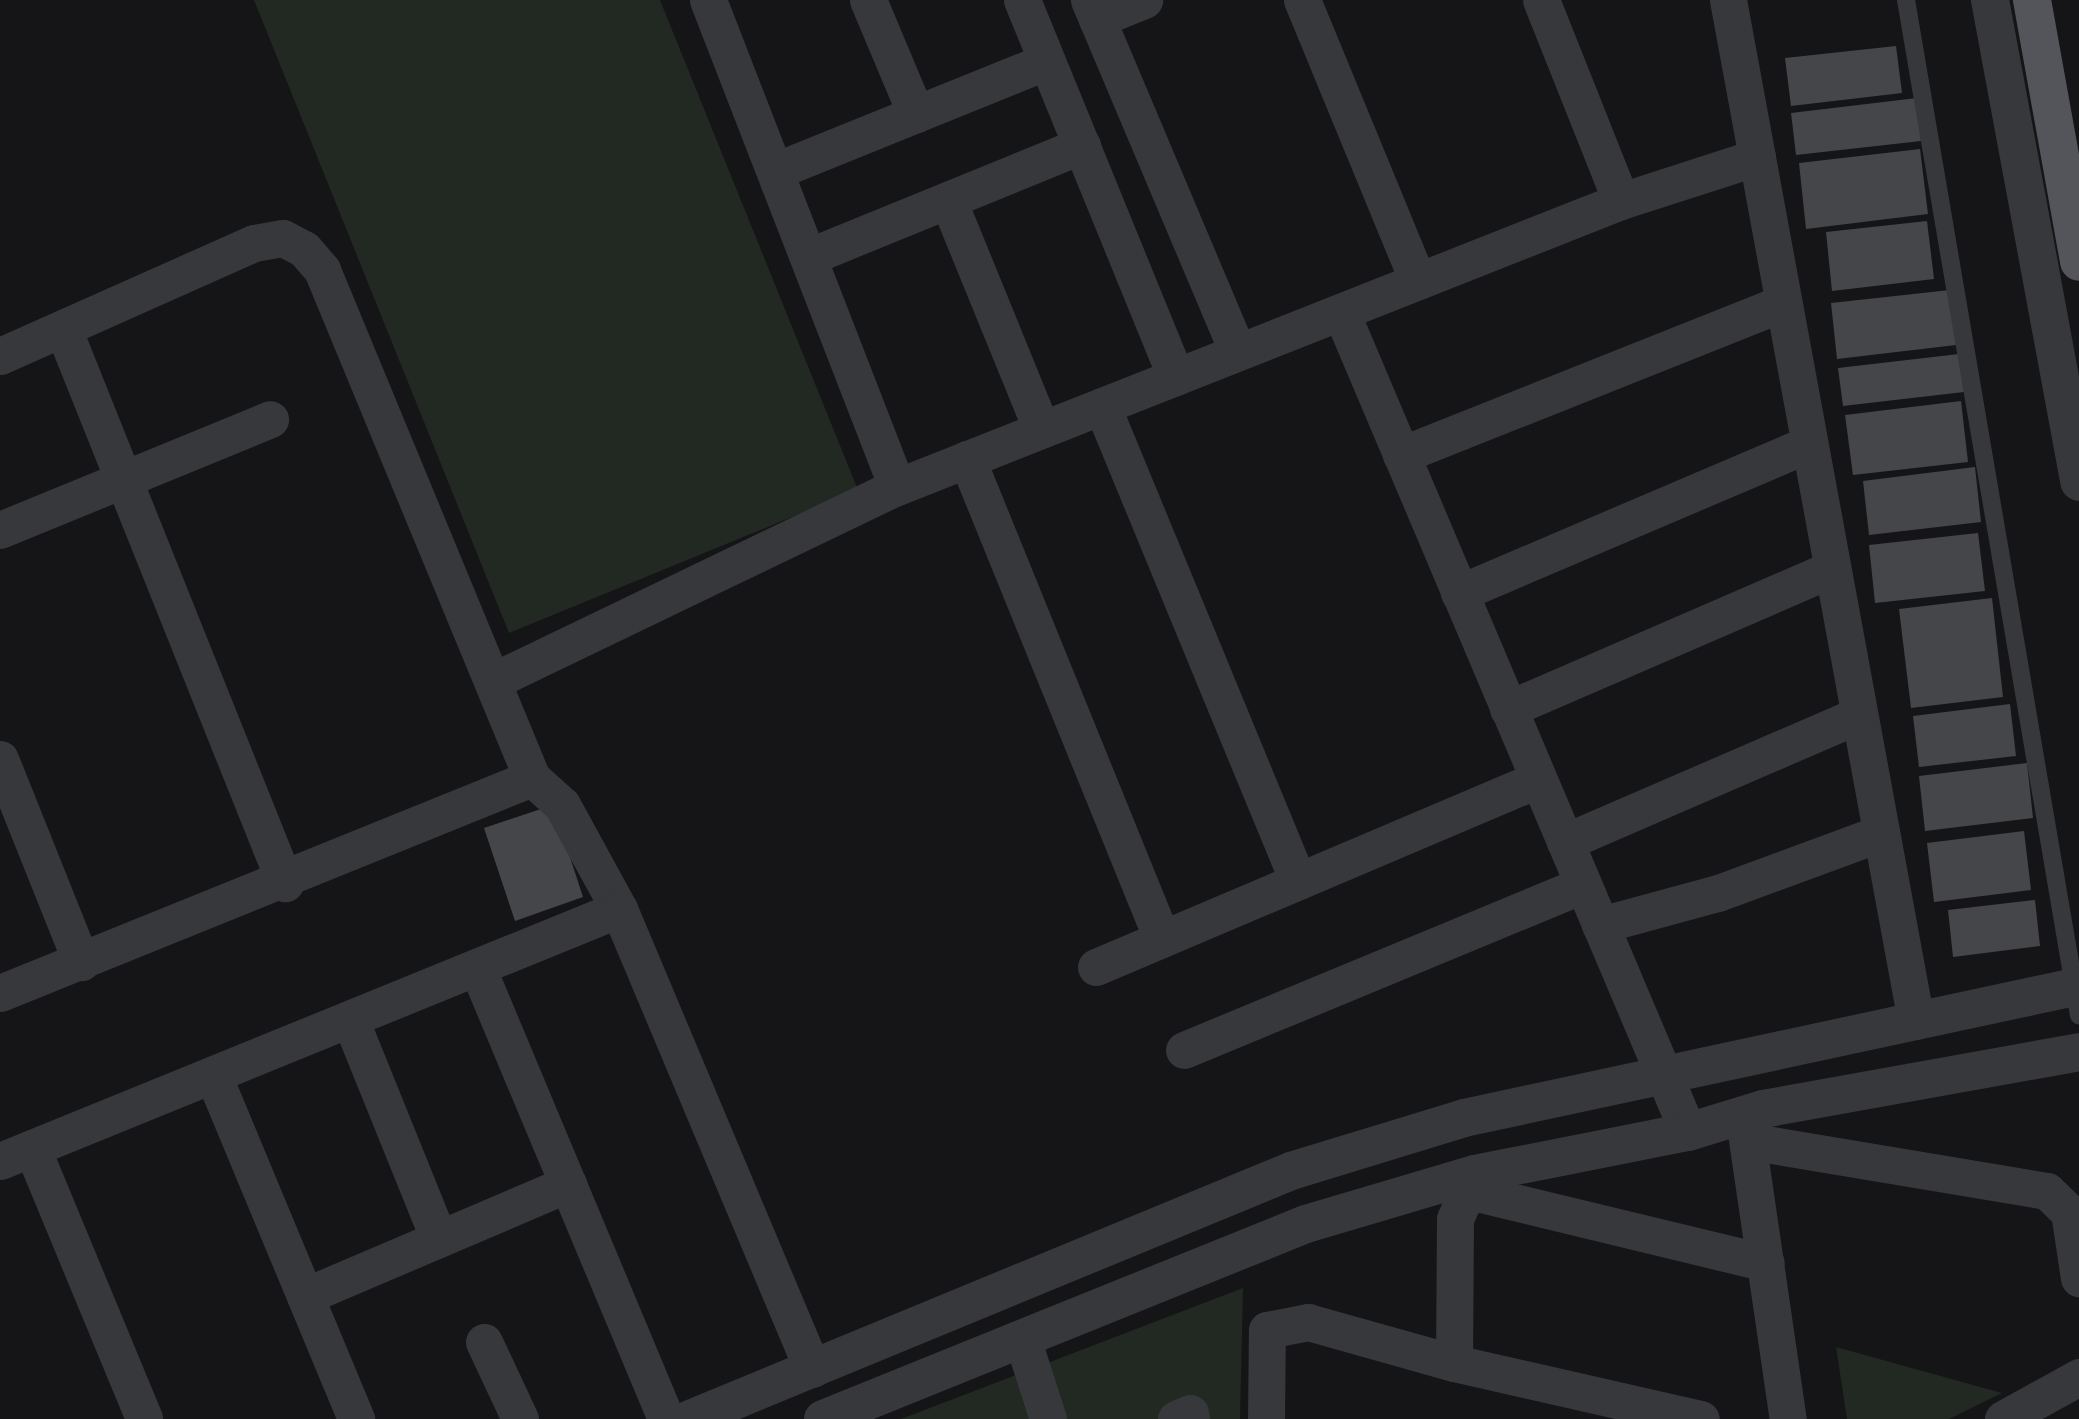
<!DOCTYPE html>
<style>
body{margin:0}
#map{position:relative;width:2079px;height:1419px;overflow:hidden;background:#151517;font-family:"Alegreya Sans",sans-serif}
div>[style]{position:absolute}
.green>*{inset:0;background:#222822}
.building>*{inset:0;background:#444649}
.service>*{height:18px;margin:-9px;padding:0 9px;transform-origin:9px;border-radius:9px;background:#37383b}
.minor>*{height:37px;margin:-18.5px;padding:0 18.5px;transform-origin:18.5px;border-radius:18.5px;background:#37383b}
.tertiary>*{height:38px;margin:-19px;padding:0 19px;transform-origin:19px;border-radius:19px;background:#37383b}
.primary>*{height:38px;margin:-19px;padding:0 19px;transform-origin:19px;border-radius:19px;background:#53555a}
span{translate:-50% -50%;white-space:nowrap;text-align:center;line-height:1.15;-webkit-text-stroke:5px #101012;paint-order:stroke}
</style>
<div id="map">
<div class="green">
<i style="clip-path:polygon(254px 0,660px 0,858px 490px,509px 633px)"></i>
<i style="clip-path:polygon(1243px 1288px,1240px 1419px,901px 1419px)"></i>
<i style="clip-path:polygon(1836px 1347px,2002px 1393px,1949px 1419px,1847px 1419px)"></i>
</div>
<div class="building">
<i style="clip-path:polygon(1896px 46px,1902px 93px,1791px 106px,1785px 58px)"></i>
<i style="clip-path:polygon(1917px 98px,1921px 141px,1796px 155px,1791px 113px)"></i>
<i style="clip-path:polygon(1920px 149px,1928px 214px,1806px 229px,1799px 163px)"></i>
<i style="clip-path:polygon(1927px 221px,1934px 279px,1832px 291px,1826px 232px)"></i>
<i style="clip-path:polygon(1950px 290px,1956px 345px,1837px 359px,1831px 303px)"></i>
<i style="clip-path:polygon(1959px 354px,1964px 392px,1843px 406px,1838px 368px)"></i>
<i style="clip-path:polygon(1961px 401px,1968px 462px,1853px 475px,1845px 415px)"></i>
<i style="clip-path:polygon(1975px 467px,1981px 522px,1869px 535px,1863px 481px)"></i>
<i style="clip-path:polygon(1978px 533px,1985px 591px,1875px 603px,1869px 545px)"></i>
<i style="clip-path:polygon(1992px 598px,2003px 697px,1911px 708px,1899px 609px)"></i>
<i style="clip-path:polygon(2010px 704px,2016px 756px,1919px 767px,1913px 716px)"></i>
<i style="clip-path:polygon(2027px 763px,2033px 818px,1925px 831px,1919px 776px)"></i>
<i style="clip-path:polygon(553px 805px,583px 897px,515px 921px,484px 828px)"></i>
<i style="clip-path:polygon(2024px 831px,2031px 890px,1934px 902px,1927px 843px)"></i>
<i style="clip-path:polygon(2035px 900px,2040px 946px,1953px 957px,1948px 910px)"></i>
</div>
<div class="service">
<i style="left:1906px;top:0;width:1030px;rotate:80.33deg"></i>
</div>
<div class="minor">
<i style="left:708px;top:0;width:522px;rotate:68.79deg"></i>
<i style="left:897px;top:487px;width:778px;rotate:-21.56deg"></i>
<i style="left:1621px;top:201px;width:216px;rotate:-111.7deg"></i>
<i style="left:868px;top:0;width:124px;rotate:67.2deg"></i>
<i style="left:1022px;top:0;width:407px;rotate:67.8deg"></i>
<i style="left:1089px;top:0;width:382px;rotate:67.1deg"></i>
<i style="left:1302px;top:0;width:304px;rotate:67.6deg"></i>
<i style="left:1728px;top:0;width:1038px;rotate:79.57deg"></i>
<i style="left:1097px;top:19px;width:51px;rotate:-22deg"></i>
<i style="left:775px;top:171px;width:293px;rotate:-22deg"></i>
<i style="left:948px;top:200px;width:248px;rotate:67.8deg"></i>
<i style="left:1621px;top:201px;width:143px;rotate:-17.9deg"></i>
<i style="left:808px;top:257px;width:296px;rotate:-22.2deg"></i>
<i style="left:1341px;top:312px;width:890px;rotate:67.06deg"></i>
<i style="left:64px;top:331px;width:595px;rotate:68.18deg"></i>
<i style="left:0;top:356px;width:278px;rotate:-24deg"></i>
<i style="left:254px;top:243px;width:29px;rotate:-10deg"></i>
<i style="left:283px;top:238px;width:24px;rotate:28deg"></i>
<i style="left:304px;top:249px;width:28px;rotate:49deg"></i>
<i style="left:322px;top:270px;width:550px;rotate:67.54deg"></i>
<i style="left:532px;top:778px;width:40px;rotate:42deg"></i>
<i style="left:562px;top:805px;width:119px;rotate:61.3deg"></i>
<i style="left:1102px;top:406px;width:514px;rotate:67.58deg"></i>
<i style="left:1401px;top:455px;width:411px;rotate:-21.7deg"></i>
<i style="left:967px;top:459px;width:518px;rotate:67.89deg"></i>
<i style="left:0;top:530px;width:292px;rotate:-22.3deg"></i>
<i style="left:1459px;top:593px;width:380px;rotate:-23.1deg"></i>
<i style="left:493px;top:681px;width:448px;rotate:-25.7deg"></i>
<i style="left:1508px;top:709px;width:353px;rotate:-23.4deg"></i>
<i style="left:0;top:759px;width:219px;rotate:68.2deg"></i>
<i style="left:1565px;top:842px;width:320px;rotate:-23.4deg"></i>
<i style="left:1600px;top:925px;width:122px;rotate:-15.2deg"></i>
<i style="left:1718px;top:893px;width:174px;rotate:-20.2deg"></i>
<i style="left:477px;top:967px;width:490px;rotate:67.3deg"></i>
<i style="left:1096px;top:967px;width:480px;rotate:-23deg"></i>
<i style="left:0;top:993px;width:574px;rotate:-22.01deg"></i>
<i style="left:350px;top:1019px;width:237px;rotate:68deg"></i>
<i style="left:1184px;top:1050px;width:432px;rotate:-22.5deg"></i>
<i style="left:213px;top:1075px;width:373px;rotate:67.4deg"></i>
<i style="left:1744px;top:1119px;width:303px;rotate:81.7deg"></i>
<i style="left:1748px;top:1141px;width:303px;rotate:9.5deg"></i>
<i style="left:2047px;top:1191px;width:30px;rotate:44deg"></i>
<i style="left:2069px;top:1212px;width:67px;rotate:81.4deg"></i>
<i style="left:32px;top:1148px;width:293px;rotate:67.5deg"></i>
<i style="left:0;top:1161px;width:668px;rotate:-22.15deg"></i>
<i style="left:619px;top:909px;width:499px;rotate:67.2deg"></i>
<i style="left:305px;top:1296px;width:286px;rotate:-23.1deg"></i>
<i style="left:1022px;top:1338px;width:85px;rotate:72.2deg"></i>
<i style="left:484px;top:1342px;width:85px;rotate:64.9deg"></i>
<i style="left:1454px;top:1363px;width:144px;rotate:-89.6deg"></i>
<i style="left:1455px;top:1219px;width:21px;rotate:-67deg"></i>
<i style="left:1463px;top:1200px;width:16px;rotate:-27deg"></i>
<i style="left:1477px;top:1193px;width:297px;rotate:13.6deg"></i>
<i style="left:1176px;top:1419px;width:15px;rotate:-23deg"></i>
<i style="left:1190px;top:1413px;width:6px;rotate:81deg"></i>
<i style="left:1266px;top:1419px;width:89px;rotate:-89.4deg"></i>
<i style="left:1267px;top:1330px;width:42px;rotate:-11deg"></i>
<i style="left:1308px;top:1322px;width:152px;rotate:15.7deg"></i>
<i style="left:1454px;top:1363px;width:253px;rotate:12.8deg"></i>
<i style="left:2003px;top:1419px;width:87px;rotate:-28.9deg"></i>
</div>
<div class="tertiary">
<i style="left:1990px;top:0;width:490px;rotate:79.5deg"></i>
<i style="left:690px;top:1419px;width:650px;rotate:-22.42deg"></i>
<i style="left:1291px;top:1171px;width:181px;rotate:-17deg"></i>
<i style="left:1464px;top:1118px;width:629px;rotate:-12.11deg"></i>
<i style="left:823px;top:1419px;width:521px;rotate:-21.99deg"></i>
<i style="left:1306px;top:1224px;width:176px;rotate:-16.5deg"></i>
<i style="left:1475px;top:1174px;width:217px;rotate:-11.2deg"></i>
<i style="left:1688px;top:1132px;width:78px;rotate:-17deg"></i>
<i style="left:1763px;top:1109px;width:321px;rotate:-10.2deg"></i>
</div>
<div class="primary">
<i style="left:2032px;top:0;width:266px;rotate:79.8deg"></i>
</div>
</div>
